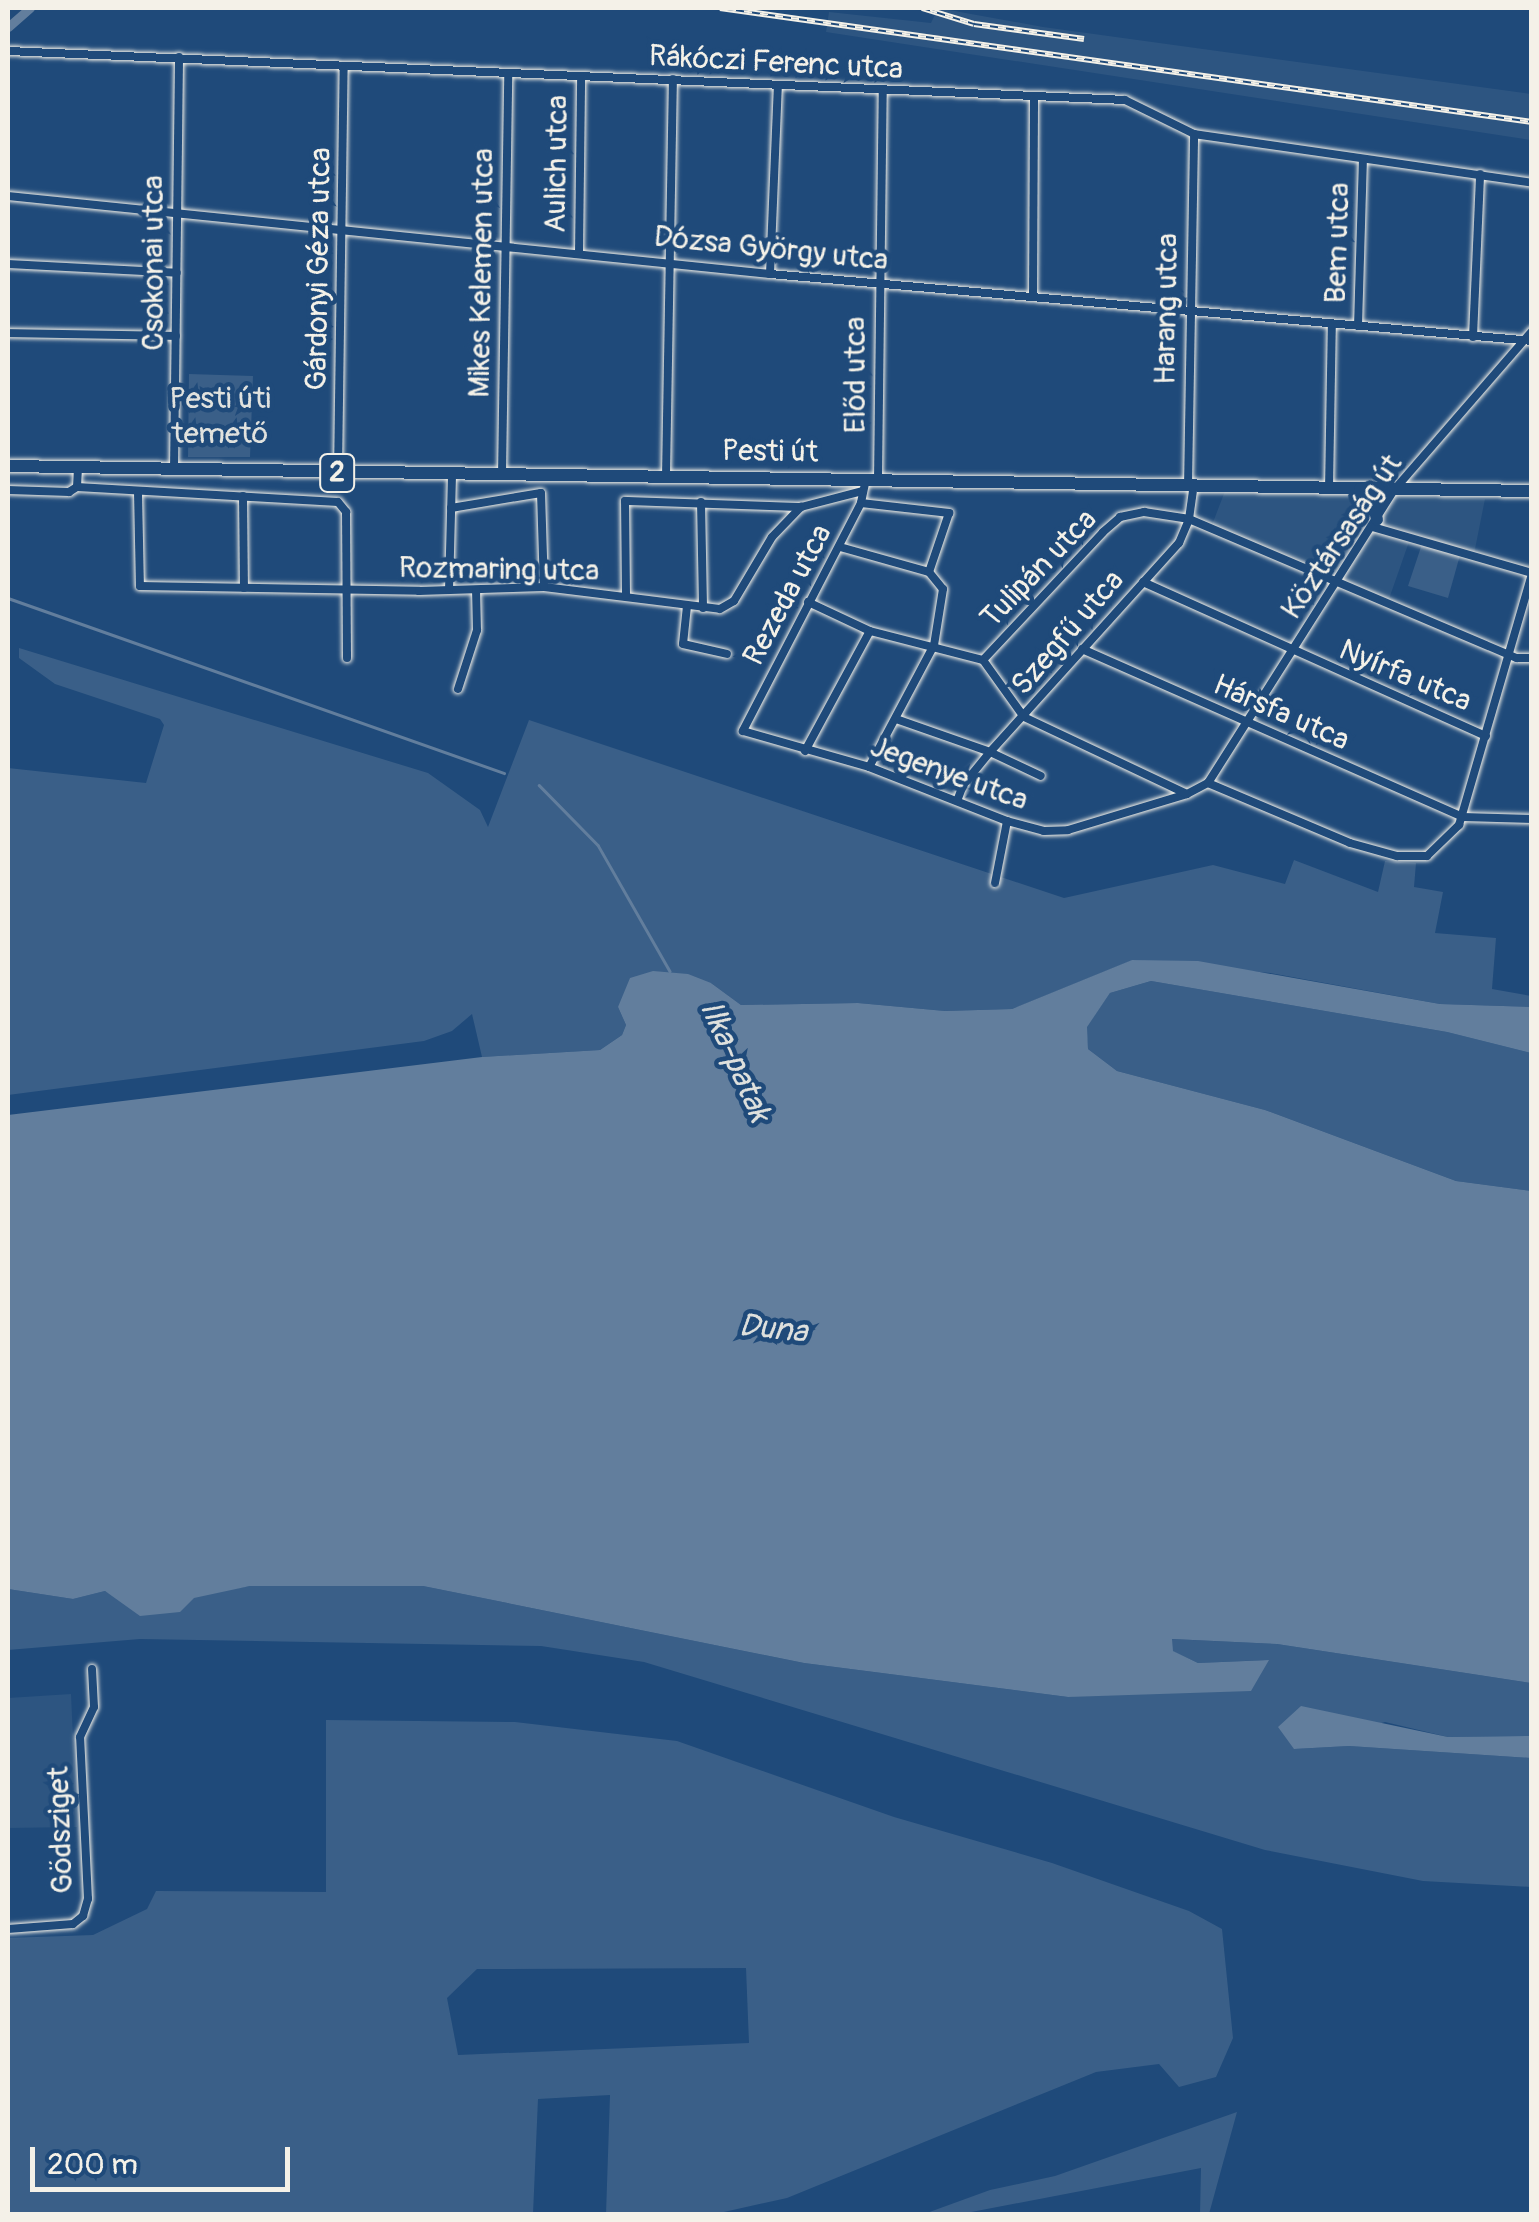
<!DOCTYPE html>
<meta charset="utf-8">
<style>
body{margin:0}
#map{position:relative;width:1539px;height:2222px;overflow:hidden;background:#1f4a7a;font-family:Pangolin,sans-serif}
div>[style]{position:absolute}
.built>*{inset:0;background:#2d5581}
.green>*{inset:0;background:#3a5f88}
.water>*{inset:0;background:#627e9d}
.stream>*{height:2.5px;margin:-1.25px;padding:0 1.25px;transform-origin:1.25px;border-radius:1.25px;background:#627e9d}
.canal>*{height:9px;margin:-4.5px;padding:0 4.5px;transform-origin:4.5px;border-radius:4.5px;background:#627e9d}
.roads{filter:drop-shadow(0 0 2px #f4f1e8) drop-shadow(0 0 2px #f4f1e8)}
.minor>*{height:8px;margin:-4px;padding:0 4px;transform-origin:4px;border-radius:4px;background:#1f4a7a}
.primary>*{height:12px;margin:-6px;padding:0 6px;transform-origin:6px;border-radius:6px;background:#1f4a7a}
.rail>*{height:6px;margin-top:-3px;transform-origin:0;background:repeating-linear-gradient(90deg,#1f4a7a 0 8px,#f4f1e8 0 16px);box-sizing:border-box;border-block:2px solid #f4f1e8}
span{translate:-50% -50%;white-space:nowrap;text-align:center;line-height:1.15;-webkit-text-stroke:9px #1f4a7a;paint-order:stroke}
.shield-label span{padding:2px 8px;background:#1f4a7a;border:2px solid;border-radius:8px;-webkit-text-stroke-width:0}
.shield-label{font-size:28px;color:#f4f1e8;font-weight:700}
.street-label{font-size:30px;color:#f4f1e8}
.park-label{font-size:30px;color:#e1e2de}
.water-label{font-size:32px;color:#dee0dd;font-style:italic}
.frame{position:absolute;inset:0;border:10px solid #f4f1e8;pointer-events:none}
.scale{position:absolute;left:30px;top:2147px;width:260px;height:45px;box-sizing:border-box;border:5px solid #f4f1e8;border-top:0;padding-left:12px;font-size:30px;line-height:35px;white-space:nowrap;color:#f4f1e8;-webkit-text-stroke:8px #1f4a7a;paint-order:stroke}
</style>
<div id="map">
<div class="built">
<i style="clip-path:polygon(938px 8px,1043px 27px,1531px 94px,1531px 140px,826px 32px,829px 12px,931px 23px)"></i>
<i style="clip-path:polygon(1225px 491px,1378px 494px,1485px 499px,1474px 554px,1411px 536px,1389px 599px,1212px 525px)"></i>
<i style="clip-path:polygon(71px 1694px,77px 1827px,8px 1828px,8px 1698px)"></i>
</div>
<div class="green">
<i style="clip-path:polygon(189px 374px,253px 376px,250px 457px,188px 457px)"></i>
<i style="clip-path:polygon(1434px 536px,1462px 548px,1448px 598px,1408px 586px,1424px 538px)"></i>
<i style="clip-path:polygon(19px 648px,428px 773px,480px 810px,488px 827px,529px 720px,1064px 898px,1213px 865px,1285px 884px,1294px 860px,1378px 892px,1385px 861px,1416px 863px,1414px 887px,1443px 892px,1435px 933px,1496px 938px,1492px 989px,1531px 996px,1531px 1007px,1440px 1004px,1270px 973px,1133px 960px,1012px 1009px,945px 1011px,858px 1003px,741px 1005px,711px 983px,618px 1007px,626px 1025px,622px 1035px,600px 1050px,482px 1057px,472px 1014px,452px 1031px,424px 1041px,8px 1095px,8px 768px,146px 783px,164px 725px,160px 719px,55px 684px,19px 658px)"></i>
<i style="clip-path:polygon(1151px 981px,1447px 1032px,1531px 1053px,1531px 1191px,1456px 1181px,1265px 1110px,1117px 1071px,1088px 1049px,1086px 1027px,1110px 993px)"></i>
<i style="clip-path:polygon(250px 1586px,423px 1586px,804px 1663px,1068px 1697px,1268px 1660px,1198px 1663px,1172px 1651px,1171px 1639px,1277px 1644px,1531px 1683px,1531px 1736px,1448px 1737px,1385px 1722px,1294px 1749px,1349px 1746px,1531px 1758px,1531px 1887px,1423px 1881px,1265px 1850px,644px 1662px,541px 1646px,140px 1639px,8px 1650px,8px 1589px,73px 1599px,105px 1591px,131px 1606px)"></i>
<i style="clip-path:polygon(evenodd,326px 1720px,515px 1722px,677px 1741px,894px 1817px,1052px 1863px,1189px 1911px,1222px 1929px,1233px 2038px,1216px 2077px,1179px 2087px,1159px 2064px,1096px 2072px,787px 2198px,715px 2214px,606px 2214px,610px 2095px,538px 2099px,533px 2214px,8px 2214px,8px 1938px,93px 1935px,147px 1909px,156px 1891px,326px 1892px,326px 1720px,746px 1968px,749px 2043px,458px 2055px,447px 1998px,477px 1969px,746px 1968px)"></i>
<i style="clip-path:polygon(1237px 2112px,1209px 2214px,1200px 2214px,1201px 2168px,961px 2214px,924px 2214px,990px 2190px,1055px 2176px)"></i>
</div>
<div class="water">
<i style="clip-path:polygon(1132px 960px,1198px 961px,1440px 1004px,1531px 1007px,1531px 1053px,1447px 1032px,1151px 981px,1110px 993px,1087px 1027px,1088px 1049px,1117px 1071px,1265px 1110px,1456px 1181px,1531px 1191px,1531px 1683px,1277px 1644px,1172px 1639px,1173px 1651px,1198px 1663px,1269px 1660px,1251px 1691px,1068px 1697px,804px 1663px,423px 1586px,250px 1586px,194px 1598px,180px 1612px,140px 1616px,105px 1591px,73px 1599px,8px 1589px,8px 1115px,482px 1057px,600px 1050px,622px 1035px,626px 1025px,618px 1007px,630px 978px,653px 971px,688px 974px,711px 983px,741px 1005px,858px 1003px,945px 1011px,1012px 1009px)"></i>
<i style="clip-path:polygon(1301px 1706px,1448px 1737px,1531px 1736px,1531px 1758px,1349px 1746px,1294px 1749px,1278px 1727px)"></i>
</div>
<div class="stream">
<i style="left:8px;top:598px;width:526px;rotate:19.43deg"></i>
<i style="left:539px;top:785px;width:84px;rotate:45.5deg"></i>
<i style="left:598px;top:845px;width:145px;rotate:60.3deg"></i>
</div>
<div class="canal">
<i style="left:8px;top:27px;width:29px;rotate:-41deg"></i>
</div>
<div class="roads">
<div class="minor">
<i style="left:8px;top:51px;width:1118px;rotate:2.51deg"></i>
<i style="left:1125px;top:100px;width:77px;rotate:26.2deg"></i>
<i style="left:1194px;top:134px;width:342px;rotate:8.2deg"></i>
<i style="left:8px;top:196px;width:766px;rotate:5.84deg"></i>
<i style="left:770px;top:274px;width:765px;rotate:5.02deg"></i>
<i style="left:579px;top:252px;width:175px;rotate:-89.3deg"></i>
<i style="left:8px;top:264px;width:169px;rotate:3deg"></i>
<i style="left:770px;top:274px;width:188px;rotate:-87.6deg"></i>
<i style="left:1033px;top:297px;width:199px;rotate:-89.7deg"></i>
<i style="left:1358px;top:326px;width:165px;rotate:-88.3deg"></i>
<i style="left:8px;top:333px;width:168px;rotate:1deg"></i>
<i style="left:1473px;top:337px;width:163px;rotate:-87.5deg"></i>
<i style="left:174px;top:470px;width:413px;rotate:-89.3deg"></i>
<i style="left:338px;top:472px;width:406px;rotate:-89.2deg"></i>
<i style="left:502px;top:474px;width:400px;rotate:-89.1deg"></i>
<i style="left:666px;top:476px;width:397px;rotate:-89deg"></i>
<i style="left:866px;top:479px;width:25px;rotate:102deg"></i>
<i style="left:861px;top:503px;width:257px;rotate:117.4deg"></i>
<i style="left:743px;top:731px;width:131px;rotate:15.9deg"></i>
<i style="left:869px;top:767px;width:148px;rotate:21.4deg"></i>
<i style="left:1007px;top:821px;width:38px;rotate:15deg"></i>
<i style="left:1044px;top:831px;width:24px;rotate:-2deg"></i>
<i style="left:1068px;top:830px;width:124px;rotate:-16.8deg"></i>
<i style="left:1187px;top:794px;width:24px;rotate:-28deg"></i>
<i style="left:1208px;top:783px;width:347px;rotate:-57.6deg"></i>
<i style="left:1394px;top:490px;width:211px;rotate:-49deg"></i>
<i style="left:878px;top:479px;width:388px;rotate:-89.3deg"></i>
<i style="left:1188px;top:485px;width:351px;rotate:-89deg"></i>
<i style="left:77px;top:487px;width:261px;rotate:3.3deg"></i>
<i style="left:338px;top:502px;width:13px;rotate:51deg"></i>
<i style="left:346px;top:512px;width:146px;rotate:89.6deg"></i>
<i style="left:1329px;top:488px;width:164px;rotate:-89deg"></i>
<i style="left:8px;top:490px;width:61px;rotate:1.9deg"></i>
<i style="left:69px;top:492px;width:9px;rotate:-32deg"></i>
<i style="left:77px;top:487px;width:19px;rotate:-87deg"></i>
<i style="left:138px;top:493px;width:93px;rotate:88.8deg"></i>
<i style="left:140px;top:586px;width:279px;rotate:1deg"></i>
<i style="left:419px;top:591px;width:125px;rotate:-1.8deg"></i>
<i style="left:544px;top:587px;width:177px;rotate:7.1deg"></i>
<i style="left:720px;top:609px;width:16px;rotate:-30deg"></i>
<i style="left:734px;top:601px;width:74px;rotate:-59.3deg"></i>
<i style="left:772px;top:537px;width:42px;rotate:-46deg"></i>
<i style="left:801px;top:507px;width:64px;rotate:-14.5deg"></i>
<i style="left:243px;top:496px;width:92px;rotate:89.4deg"></i>
<i style="left:701px;top:502px;width:106px;rotate:88.9deg"></i>
<i style="left:861px;top:503px;width:89px;rotate:6.5deg"></i>
<i style="left:949px;top:513px;width:62px;rotate:108.7deg"></i>
<i style="left:451px;top:508px;width:91px;rotate:-9.5deg"></i>
<i style="left:541px;top:493px;width:94px;rotate:88.2deg"></i>
<i style="left:840px;top:547px;width:92px;rotate:15.7deg"></i>
<i style="left:929px;top:572px;width:22px;rotate:51deg"></i>
<i style="left:943px;top:589px;width:57px;rotate:99.1deg"></i>
<i style="left:934px;top:645px;width:138px;rotate:118deg"></i>
<i style="left:1143px;top:582px;width:376px;rotate:24.2deg"></i>
<i style="left:449px;top:590px;width:117px;rotate:-88.5deg"></i>
<i style="left:626px;top:595px;width:94px;rotate:-90.6deg"></i>
<i style="left:625px;top:501px;width:176px;rotate:2deg"></i>
<i style="left:808px;top:602px;width:68px;rotate:25.1deg"></i>
<i style="left:870px;top:631px;width:117px;rotate:14.4deg"></i>
<i style="left:983px;top:660px;width:70px;rotate:54.3deg"></i>
<i style="left:1024px;top:717px;width:180px;rotate:25.3deg"></i>
<i style="left:687px;top:606px;width:38px;rotate:96deg"></i>
<i style="left:683px;top:644px;width:45px;rotate:12.8deg"></i>
<i style="left:1082px;top:649px;width:416px;rotate:23.8deg"></i>
<i style="left:1463px;top:817px;width:69px;rotate:1.7deg"></i>
<i style="left:983px;top:660px;width:175px;rotate:-46.8deg"></i>
<i style="left:1103px;top:532px;width:23px;rotate:-41deg"></i>
<i style="left:1120px;top:517px;width:25px;rotate:-12deg"></i>
<i style="left:1144px;top:512px;width:46px;rotate:8.8deg"></i>
<i style="left:1189px;top:519px;width:356px;rotate:23deg"></i>
<i style="left:1517px;top:658px;width:15px"></i>
<i style="left:458px;top:689px;width:62px;rotate:-72.1deg"></i>
<i style="left:477px;top:630px;width:40px;rotate:-91.4deg"></i>
<i style="left:896px;top:719px;width:100px;rotate:19.3deg"></i>
<i style="left:990px;top:752px;width:56px;rotate:25.2deg"></i>
<i style="left:805px;top:751px;width:136px;rotate:-61.6deg"></i>
<i style="left:1208px;top:783px;width:154px;rotate:22.9deg"></i>
<i style="left:1350px;top:843px;width:49px;rotate:15.5deg"></i>
<i style="left:1397px;top:856px;width:30px"></i>
<i style="left:1427px;top:856px;width:45px;rotate:-44.1deg"></i>
<i style="left:1459px;top:825px;width:262px;rotate:-73.8deg"></i>
<i style="left:1532px;top:573px;width:166px;rotate:-163.9deg"></i>
<i style="left:957px;top:801px;width:17px;rotate:-69deg"></i>
<i style="left:963px;top:785px;width:43px;rotate:-50.7deg"></i>
<i style="left:990px;top:752px;width:282px;rotate:-47.9deg"></i>
<i style="left:1179px;top:543px;width:26px;rotate:-67deg"></i>
<i style="left:1189px;top:519px;width:34px;rotate:-82deg"></i>
<i style="left:995px;top:883px;width:63px;rotate:-79deg"></i>
<i style="left:8px;top:1929px;width:65px;rotate:-4.4deg"></i>
<i style="left:73px;top:1924px;width:13px;rotate:-39deg"></i>
<i style="left:83px;top:1916px;width:18px;rotate:-74deg"></i>
<i style="left:88px;top:1899px;width:162px;rotate:-92.8deg"></i>
<i style="left:80px;top:1737px;width:33px;rotate:-65deg"></i>
<i style="left:94px;top:1707px;width:38px;rotate:-93deg"></i>
</div>
<div class="primary">
<i style="left:8px;top:466px;width:1524px;rotate:0.94deg"></i>
<i style="left:1360px;top:489px;width:18px;rotate:43deg"></i>
<i style="left:1373px;top:501px;width:19px;rotate:78deg"></i>
</div>
</div>
<div class="rail">
<i style="left:720px;top:8px;width:820px;rotate:7.99deg"></i>
<i style="left:922px;top:8px;width:54px;rotate:17.1deg"></i>
<i style="left:974px;top:24px;width:111px;rotate:7.8deg"></i>
</div>
<div class="shield-label">
<span style="left:337px;top:473px">2</span>
</div>
<div class="street-label">
<span style="left:776px;top:63px;rotate:3deg">Rákóczi Ferenc utca</span>
<span style="left:557px;top:164px;rotate:-89deg">Aulich utca</span>
<span style="left:1338px;top:243px;rotate:-88deg">Bem utca</span>
<span style="left:771px;top:249px;rotate:6deg">Dózsa György utca</span>
<span style="left:154px;top:263px;rotate:-90deg">Csokonai utca</span>
<span style="left:319px;top:269px;rotate:-89deg">Gárdonyi Géza utca</span>
<span style="left:482px;top:273px;rotate:-89deg">Mikes Kelemen utca</span>
<span style="left:1167px;top:309px;rotate:-89deg">Harang utca</span>
<span style="left:856px;top:375px;rotate:-90deg">Előd utca</span>
<span style="left:770px;top:452px;rotate:1deg">Pesti út</span>
<span style="left:1342px;top:537px;rotate:-56deg">Köztársaság út</span>
<span style="left:1039px;top:569px;rotate:-46deg">Tulipán utca</span>
<span style="left:499px;top:570px;rotate:1deg">Rozmaring utca</span>
<span style="left:788px;top:595px;rotate:-62deg">Rezeda utca</span>
<span style="left:1068px;top:633px;rotate:-49deg">Szegfű utca</span>
<span style="left:1405px;top:676px;rotate:23deg">Nyírfa utca</span>
<span style="left:1281px;top:713px;rotate:24deg">Hársfa utca</span>
<span style="left:949px;top:774px;rotate:20deg">Jegenye utca</span>
<span style="left:61px;top:1830px;rotate:-92deg">Gödsziget</span>
</div>
<div class="park-label">
<span style="left:220px;top:416px">Pesti úti<br>temető</span>
</div>
<div class="water-label">
<span style="left:735px;top:1061px;rotate:66deg">Ilka-patak</span>
<span style="left:773px;top:1329px;rotate:6deg">Duna</span>
</div>
<div class="frame"></div>
<div class="scale">200 m</div>
</div>
